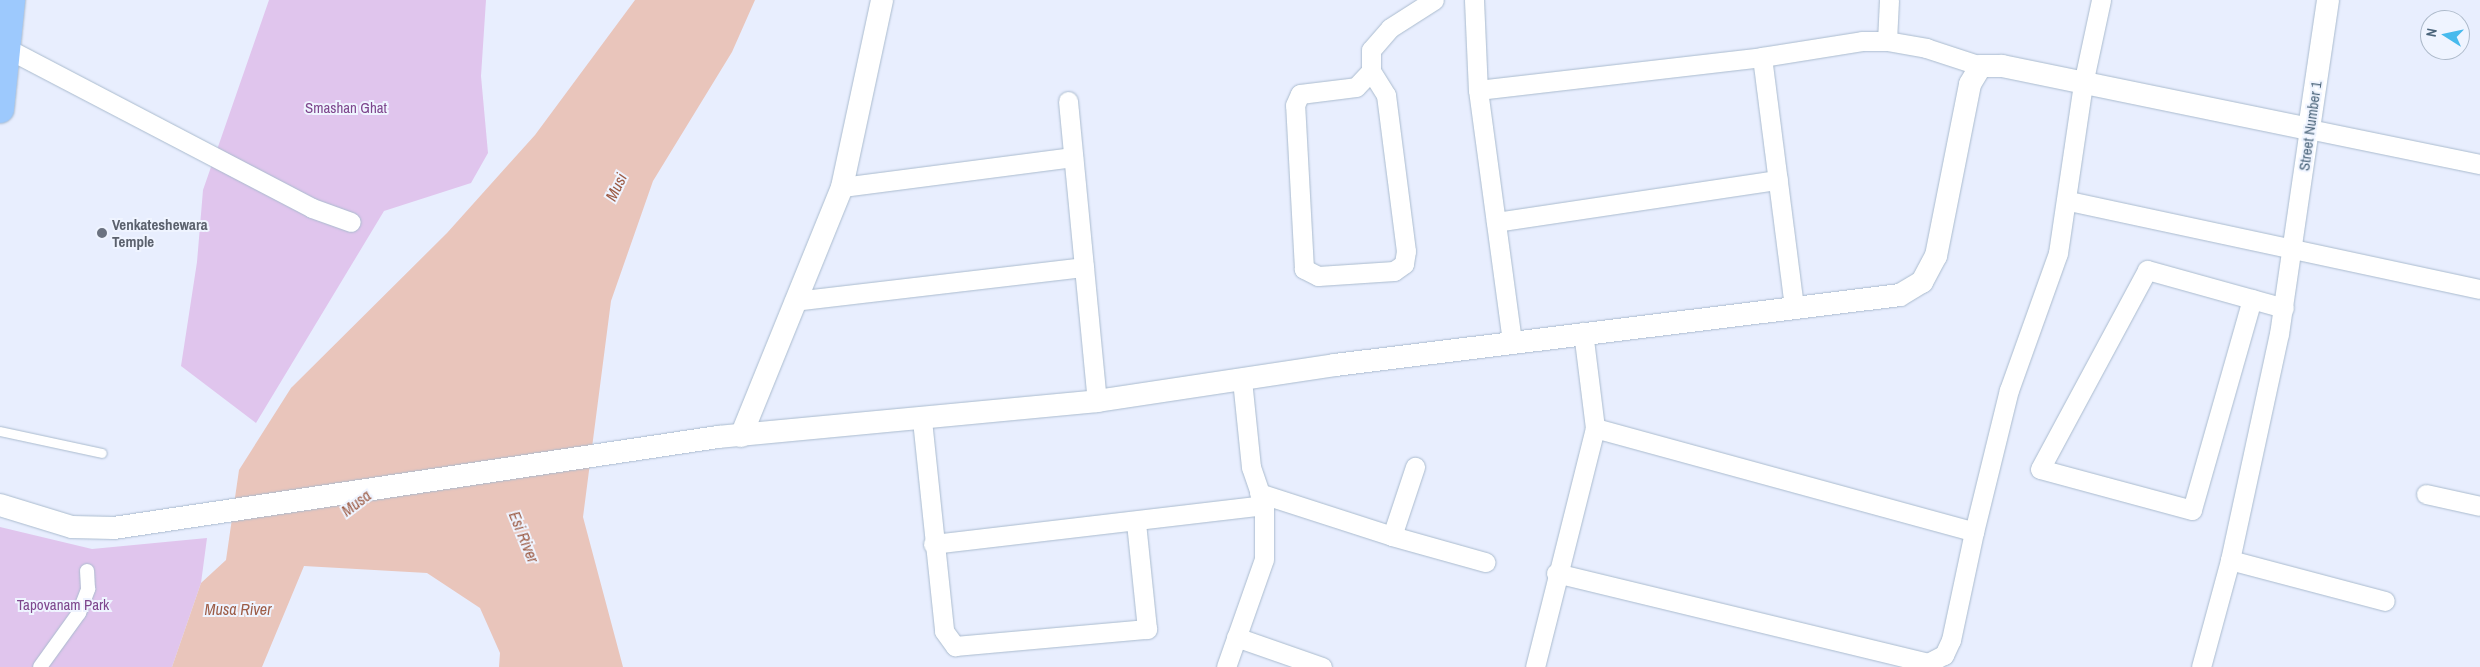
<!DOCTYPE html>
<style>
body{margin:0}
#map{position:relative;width:2480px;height:667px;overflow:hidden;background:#e8eefe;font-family:"Archivo Narrow",sans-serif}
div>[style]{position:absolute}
.green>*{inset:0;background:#e0c5ed}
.water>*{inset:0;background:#e9c5bb}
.roads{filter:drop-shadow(0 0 1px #aabbce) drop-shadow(0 0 1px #aabbce)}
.service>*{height:9px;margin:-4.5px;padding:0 4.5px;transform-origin:4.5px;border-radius:4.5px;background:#fff}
.pedestrian>*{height:14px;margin:-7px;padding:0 7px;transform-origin:7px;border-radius:7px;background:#fff}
.minor>*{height:19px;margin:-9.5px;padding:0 9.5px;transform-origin:9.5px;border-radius:9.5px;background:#fff}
.tertiary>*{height:22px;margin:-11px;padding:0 11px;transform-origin:11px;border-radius:11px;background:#fff}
.trunk>*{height:28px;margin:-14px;padding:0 14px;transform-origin:14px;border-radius:14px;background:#9dc9fd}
.dots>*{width:14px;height:14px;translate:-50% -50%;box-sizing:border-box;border:2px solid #eff4ff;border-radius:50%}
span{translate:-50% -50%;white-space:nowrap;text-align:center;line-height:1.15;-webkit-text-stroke:4px #eff4ff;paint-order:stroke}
.park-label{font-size:15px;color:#7e468d}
.street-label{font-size:15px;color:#4a647a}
.worship-label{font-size:15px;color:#5b616d;font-weight:700}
.left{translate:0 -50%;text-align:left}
.water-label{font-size:16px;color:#9d5d47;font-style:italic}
.north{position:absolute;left:2420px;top:10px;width:50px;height:50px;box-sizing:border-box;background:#eff4ff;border:1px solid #adbaca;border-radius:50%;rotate:280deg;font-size:14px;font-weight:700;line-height:20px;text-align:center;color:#4a647a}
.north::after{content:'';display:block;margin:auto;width:18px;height:22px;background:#47baed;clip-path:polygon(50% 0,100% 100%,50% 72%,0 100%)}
</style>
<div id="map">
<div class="green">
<i style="clip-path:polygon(269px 0,486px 0,481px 76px,488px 153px,471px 183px,384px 211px,256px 423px,181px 366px,197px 262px,203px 190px)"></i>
<i style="clip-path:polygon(0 527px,92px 549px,207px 538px,201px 583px,172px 667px,0 667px)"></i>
</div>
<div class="water">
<i style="clip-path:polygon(635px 0,755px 0,732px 52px,653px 181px,611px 301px,583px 517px,623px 667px,499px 667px,500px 653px,480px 608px,427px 573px,304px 566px,262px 667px,172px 667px,201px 583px,226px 560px,239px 470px,291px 388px,447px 233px,535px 135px)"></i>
</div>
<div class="roads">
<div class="service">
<i style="left:0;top:431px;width:104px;rotate:12.2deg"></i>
</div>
<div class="pedestrian">
<i style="left:40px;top:667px;width:67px;rotate:-54.2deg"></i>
<i style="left:79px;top:613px;width:26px;rotate:-69deg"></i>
<i style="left:88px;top:589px;width:18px;rotate:-93deg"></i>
</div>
<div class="minor">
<i style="left:1474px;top:0;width:90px;rotate:87.5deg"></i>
<i style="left:1478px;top:90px;width:253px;rotate:82.3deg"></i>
<i style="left:1887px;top:41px;width:41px;rotate:-87.2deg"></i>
<i style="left:8px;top:49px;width:343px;rotate:27.6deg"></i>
<i style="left:312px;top:208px;width:41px;rotate:19.7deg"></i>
<i style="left:1762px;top:57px;width:252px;rotate:82.7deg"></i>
<i style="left:1371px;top:71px;width:28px;rotate:58deg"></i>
<i style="left:1386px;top:95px;width:157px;rotate:82.7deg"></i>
<i style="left:1406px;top:251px;width:13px;rotate:99deg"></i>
<i style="left:1404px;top:264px;width:12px;rotate:145deg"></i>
<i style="left:1394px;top:271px;width:76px;rotate:176.2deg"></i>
<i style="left:1318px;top:276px;width:16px;rotate:-153deg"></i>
<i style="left:1304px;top:269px;width:164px;rotate:-93.1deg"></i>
<i style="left:1295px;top:105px;width:12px;rotate:-66deg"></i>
<i style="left:1300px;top:94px;width:56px;rotate:-7.1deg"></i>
<i style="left:1356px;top:87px;width:22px;rotate:-47deg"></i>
<i style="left:1371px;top:71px;width:21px;rotate:-90deg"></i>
<i style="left:1371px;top:50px;width:29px;rotate:-49deg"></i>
<i style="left:1390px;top:28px;width:52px;rotate:-32.5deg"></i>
<i style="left:1478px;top:90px;width:286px;rotate:-6.6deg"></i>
<i style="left:1762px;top:57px;width:101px;rotate:-9.1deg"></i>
<i style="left:1862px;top:41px;width:25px"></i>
<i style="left:1887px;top:41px;width:40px;rotate:10deg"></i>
<i style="left:1926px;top:48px;width:58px;rotate:18.1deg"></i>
<i style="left:1068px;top:101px;width:301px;rotate:84.5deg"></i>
<i style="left:842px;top:187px;width:233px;rotate:-7.4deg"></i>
<i style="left:2069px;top:201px;width:420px;rotate:12.1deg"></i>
<i style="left:1496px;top:222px;width:285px;rotate:-8.5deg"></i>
<i style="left:2252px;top:299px;width:219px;rotate:105.9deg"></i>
<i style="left:2192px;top:510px;width:157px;rotate:-164.9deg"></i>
<i style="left:2040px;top:469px;width:226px;rotate:-61.7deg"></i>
<i style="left:2147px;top:270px;width:142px;rotate:15.5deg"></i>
<i style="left:794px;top:301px;width:292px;rotate:-6.7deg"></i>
<i style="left:922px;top:420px;width:212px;rotate:84deg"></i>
<i style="left:944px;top:631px;width:19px;rotate:54deg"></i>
<i style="left:955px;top:646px;width:193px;rotate:-5.1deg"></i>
<i style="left:1147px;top:629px;width:108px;rotate:-95.9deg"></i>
<i style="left:1595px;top:428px;width:393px;rotate:15.3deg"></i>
<i style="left:1259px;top:493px;width:140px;rotate:17.9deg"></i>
<i style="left:1392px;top:536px;width:97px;rotate:15.6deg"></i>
<i style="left:2426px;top:494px;width:55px;rotate:12.5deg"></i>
<i style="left:1392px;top:536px;width:73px;rotate:-71.6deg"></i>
<i style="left:933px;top:544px;width:333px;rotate:-6.7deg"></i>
<i style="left:2230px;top:560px;width:160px;rotate:14.8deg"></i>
<i style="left:1556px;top:573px;width:383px;rotate:13.6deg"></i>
<i style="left:1928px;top:663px;width:18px;rotate:-27deg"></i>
<i style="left:1944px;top:655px;width:17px;rotate:-65deg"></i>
<i style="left:1951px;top:640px;width:110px;rotate:-78deg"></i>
<i style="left:1974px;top:532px;width:146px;rotate:-76.2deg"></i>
<i style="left:2009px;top:390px;width:145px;rotate:-70.3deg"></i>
<i style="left:2058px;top:253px;width:171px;rotate:-81.6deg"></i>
<i style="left:2083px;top:84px;width:86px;rotate:-77.9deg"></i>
<i style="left:1236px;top:637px;width:91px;rotate:19.2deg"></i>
<i style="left:1226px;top:667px;width:114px;rotate:-70.6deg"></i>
<i style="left:1264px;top:559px;width:54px;rotate:-90deg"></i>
<i style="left:1264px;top:505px;width:40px;rotate:-108.9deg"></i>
<i style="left:1251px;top:467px;width:87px;rotate:-95.9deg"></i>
<i style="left:1535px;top:667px;width:246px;rotate:-75.9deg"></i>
<i style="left:1595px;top:428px;width:97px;rotate:-97.1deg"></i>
<i style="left:2201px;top:667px;width:111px;rotate:-74.8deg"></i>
<i style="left:2230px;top:560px;width:231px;rotate:-77.8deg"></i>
<i style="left:2279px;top:334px;width:207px;rotate:-81.7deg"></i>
<i style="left:2309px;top:129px;width:175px;rotate:11.6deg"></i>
</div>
<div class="tertiary">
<i style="left:741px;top:436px;width:269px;rotate:-67.9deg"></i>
<i style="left:842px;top:187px;width:191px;rotate:-77.9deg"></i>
<i style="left:0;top:505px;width:75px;rotate:17deg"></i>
<i style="left:72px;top:527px;width:42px;rotate:1.4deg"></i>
<i style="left:114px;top:528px;width:611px;rotate:-8.57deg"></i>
<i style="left:718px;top:437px;width:381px;rotate:-5.4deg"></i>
<i style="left:1097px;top:401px;width:241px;rotate:-8.6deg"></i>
<i style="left:1335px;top:365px;width:569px;rotate:-7.06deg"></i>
<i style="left:1900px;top:295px;width:26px;rotate:-31deg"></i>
<i style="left:1922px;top:282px;width:30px;rotate:-62deg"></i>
<i style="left:1936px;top:256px;width:175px;rotate:-78.8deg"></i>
<i style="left:1970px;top:84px;width:21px;rotate:-59deg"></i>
<i style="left:1981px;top:66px;width:21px"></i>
<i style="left:2002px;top:66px;width:313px;rotate:11.6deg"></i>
<i style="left:2309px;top:129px;width:130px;rotate:-81.6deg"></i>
</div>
<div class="trunk">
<i style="left:0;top:109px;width:110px;rotate:-84.2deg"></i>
</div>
</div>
<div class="dots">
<i style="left:102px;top:233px;background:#6b7280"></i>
</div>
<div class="park-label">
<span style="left:346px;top:108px">Smashan Ghat</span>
<span style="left:63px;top:605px">Tapovanam Park</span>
</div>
<div class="street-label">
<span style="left:2310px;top:126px;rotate:-82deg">Street Number 1</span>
</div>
<div class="worship-label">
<span class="left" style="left:112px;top:233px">Venkateshewara<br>Temple</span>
</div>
<div class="water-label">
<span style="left:616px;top:187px;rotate:-64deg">Musi</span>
<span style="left:356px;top:503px;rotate:-37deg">Musa</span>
<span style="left:524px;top:537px;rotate:68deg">Esi River</span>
<span style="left:238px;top:609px">Musa River</span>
</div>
<div class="north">N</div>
</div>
